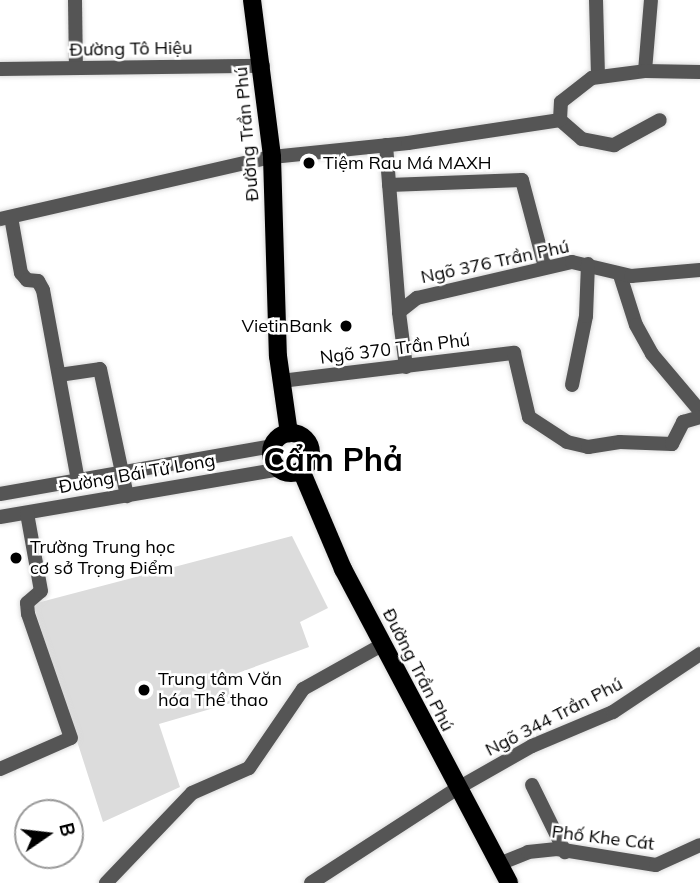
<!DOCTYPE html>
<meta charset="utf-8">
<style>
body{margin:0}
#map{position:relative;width:700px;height:883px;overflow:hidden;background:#fff;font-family:Mulish,sans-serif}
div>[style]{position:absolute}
.green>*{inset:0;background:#dcdcdc}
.roads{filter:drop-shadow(0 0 2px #dbdbdb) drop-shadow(0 0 2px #dbdbdb)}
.minor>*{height:14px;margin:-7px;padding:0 7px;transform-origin:7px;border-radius:7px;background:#555}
.major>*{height:18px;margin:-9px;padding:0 9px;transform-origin:9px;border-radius:9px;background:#000}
.major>.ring{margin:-9px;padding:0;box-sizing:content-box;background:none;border:18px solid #000;border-radius:50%}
.dots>*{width:19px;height:19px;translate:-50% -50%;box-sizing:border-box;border:4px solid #fff;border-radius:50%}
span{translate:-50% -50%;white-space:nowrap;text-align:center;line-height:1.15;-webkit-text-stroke:5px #fff;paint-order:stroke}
.street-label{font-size:18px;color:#000}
.poi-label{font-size:18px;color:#000}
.left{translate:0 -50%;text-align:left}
.right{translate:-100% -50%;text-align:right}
.town-label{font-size:32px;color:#000;font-weight:700}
.north{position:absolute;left:14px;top:799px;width:70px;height:70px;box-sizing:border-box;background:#fff;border:2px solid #999;border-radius:50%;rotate:76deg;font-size:19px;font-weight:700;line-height:28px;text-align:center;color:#000}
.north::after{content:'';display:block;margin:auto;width:24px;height:32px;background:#000;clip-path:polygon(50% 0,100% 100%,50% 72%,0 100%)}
</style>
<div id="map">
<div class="green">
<i style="clip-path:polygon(292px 536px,328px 608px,300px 622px,309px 647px,227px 677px,231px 703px,159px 724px,180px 787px,103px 822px,33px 604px)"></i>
</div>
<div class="roads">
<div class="minor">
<i style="left:75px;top:0;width:68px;rotate:89.2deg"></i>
<i style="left:596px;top:0;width:77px;rotate:88.5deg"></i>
<i style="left:0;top:69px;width:263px;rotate:-0.7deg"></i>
<i style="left:645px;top:71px;width:71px;rotate:-85.2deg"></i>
<i style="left:560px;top:120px;width:18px;rotate:-87deg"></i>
<i style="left:561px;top:102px;width:39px;rotate:-38deg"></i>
<i style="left:592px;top:78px;width:53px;rotate:-7.5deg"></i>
<i style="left:645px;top:71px;width:55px;rotate:1deg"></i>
<i style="left:560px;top:120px;width:29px;rotate:41deg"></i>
<i style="left:582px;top:139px;width:33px;rotate:11deg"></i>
<i style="left:614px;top:145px;width:52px;rotate:-28.5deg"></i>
<i style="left:386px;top:145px;width:168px;rotate:85.5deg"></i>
<i style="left:272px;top:157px;width:137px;rotate:-5.9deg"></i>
<i style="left:408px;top:143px;width:154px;rotate:-8.6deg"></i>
<i style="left:389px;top:185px;width:133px;rotate:-2.2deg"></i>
<i style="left:522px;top:180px;width:90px;rotate:75.2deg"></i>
<i style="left:11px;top:217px;width:57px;rotate:79.9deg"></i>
<i style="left:21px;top:273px;width:9px;rotate:49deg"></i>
<i style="left:27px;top:280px;width:11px;rotate:5deg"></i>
<i style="left:38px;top:281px;width:10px;rotate:61deg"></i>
<i style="left:43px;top:290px;width:194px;rotate:79.6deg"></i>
<i style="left:0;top:219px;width:278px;rotate:-12.9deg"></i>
<i style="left:620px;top:275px;width:52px;rotate:72.3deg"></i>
<i style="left:636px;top:325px;width:33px;rotate:61deg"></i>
<i style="left:652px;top:354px;width:75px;rotate:49.9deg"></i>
<i style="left:406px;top:367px;width:55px;rotate:-97.3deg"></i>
<i style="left:399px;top:312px;width:23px;rotate:-38deg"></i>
<i style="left:417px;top:298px;width:159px;rotate:-13.1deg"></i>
<i style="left:572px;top:262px;width:61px;rotate:13.3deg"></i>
<i style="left:631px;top:276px;width:69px;rotate:-5deg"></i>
<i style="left:59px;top:375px;width:41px;rotate:-8.3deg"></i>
<i style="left:100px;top:369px;width:130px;rotate:78deg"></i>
<i style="left:281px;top:381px;width:235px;rotate:-6.9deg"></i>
<i style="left:514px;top:353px;width:66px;rotate:76.8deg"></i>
<i style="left:529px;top:417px;width:45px;rotate:33.3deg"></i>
<i style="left:567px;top:442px;width:22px;rotate:13deg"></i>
<i style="left:588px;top:447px;width:32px;rotate:-9deg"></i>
<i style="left:620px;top:442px;width:52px;rotate:2.2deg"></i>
<i style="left:672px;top:444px;width:25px;rotate:-63deg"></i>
<i style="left:683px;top:422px;width:18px;rotate:-16deg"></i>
<i style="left:572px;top:385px;width:70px;rotate:-78.5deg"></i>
<i style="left:586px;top:316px;width:52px;rotate:-87.8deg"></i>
<i style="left:0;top:494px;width:276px;rotate:-10deg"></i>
<i style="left:0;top:517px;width:284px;rotate:-9.7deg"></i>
<i style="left:0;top:769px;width:77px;rotate:-23.6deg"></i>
<i style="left:71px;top:738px;width:131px;rotate:-109.1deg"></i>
<i style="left:28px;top:614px;width:11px;rotate:-95deg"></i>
<i style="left:27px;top:603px;width:18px;rotate:-41deg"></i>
<i style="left:41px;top:591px;width:79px;rotate:-100.2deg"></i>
<i style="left:532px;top:785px;width:75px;rotate:63.8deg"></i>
<i style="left:499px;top:864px;width:31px;rotate:-22deg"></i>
<i style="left:528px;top:852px;width:29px;rotate:-6deg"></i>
<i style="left:557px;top:849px;width:100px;rotate:9.2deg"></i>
<i style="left:656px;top:865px;width:48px;rotate:-24.4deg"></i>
<i style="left:106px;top:883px;width:124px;rotate:-46.3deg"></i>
<i style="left:192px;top:793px;width:62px;rotate:-23.7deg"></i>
<i style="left:249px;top:768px;width:96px;rotate:-55.6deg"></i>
<i style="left:303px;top:689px;width:90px;rotate:-29.1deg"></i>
<i style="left:311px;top:883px;width:175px;rotate:-32.9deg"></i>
<i style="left:458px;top:788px;width:85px;rotate:-29.6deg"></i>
<i style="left:532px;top:746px;width:88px;rotate:-22.8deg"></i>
<i style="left:613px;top:712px;width:105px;rotate:-33.7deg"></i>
</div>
<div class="major">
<i style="left:252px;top:0;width:158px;rotate:82.7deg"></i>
<i style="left:272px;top:157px;width:199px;rotate:88.3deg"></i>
<i style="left:278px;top:356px;width:78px;rotate:81.9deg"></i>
<i class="ring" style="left:271px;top:433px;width:22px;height:22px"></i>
<i style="left:301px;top:470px;width:108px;rotate:67deg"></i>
<i style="left:343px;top:569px;width:355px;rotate:62.1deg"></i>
</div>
</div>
<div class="dots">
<i style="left:309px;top:163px;background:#000"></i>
<i style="left:346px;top:326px;background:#000"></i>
<i style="left:16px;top:558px;background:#000"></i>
<i style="left:144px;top:690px;background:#000"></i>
</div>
<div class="street-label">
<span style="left:131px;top:49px;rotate:-1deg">Đường Tô Hiệu</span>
<span style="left:247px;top:134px;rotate:-95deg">Đường Trần Phú</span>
<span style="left:495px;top:262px;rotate:-12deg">Ngõ 376 Trần Phú</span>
<span style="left:395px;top:349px;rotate:-7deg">Ngõ 370 Trần Phú</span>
<span style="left:137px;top:474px;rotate:-10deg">Đường Bái Tử Long</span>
<span style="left:418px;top:670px;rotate:63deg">Đường Trần Phú</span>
<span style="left:554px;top:717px;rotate:-27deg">Ngõ 344 Trần Phú</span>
<span style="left:603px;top:838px;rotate:7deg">Phố Khe Cát</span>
</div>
<div class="poi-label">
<span class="left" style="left:323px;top:163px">Tiệm Rau Má MAXH</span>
<span class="right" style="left:332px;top:326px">VietinBank</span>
<span class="left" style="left:30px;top:558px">Trường Trung học<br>cơ sở Trọng Điểm</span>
<span class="left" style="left:158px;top:690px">Trung tâm Văn<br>hóa Thể thao</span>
</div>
<div class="town-label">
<span style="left:333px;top:459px">Cẩm Phả</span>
</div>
<div class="north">B</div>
</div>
